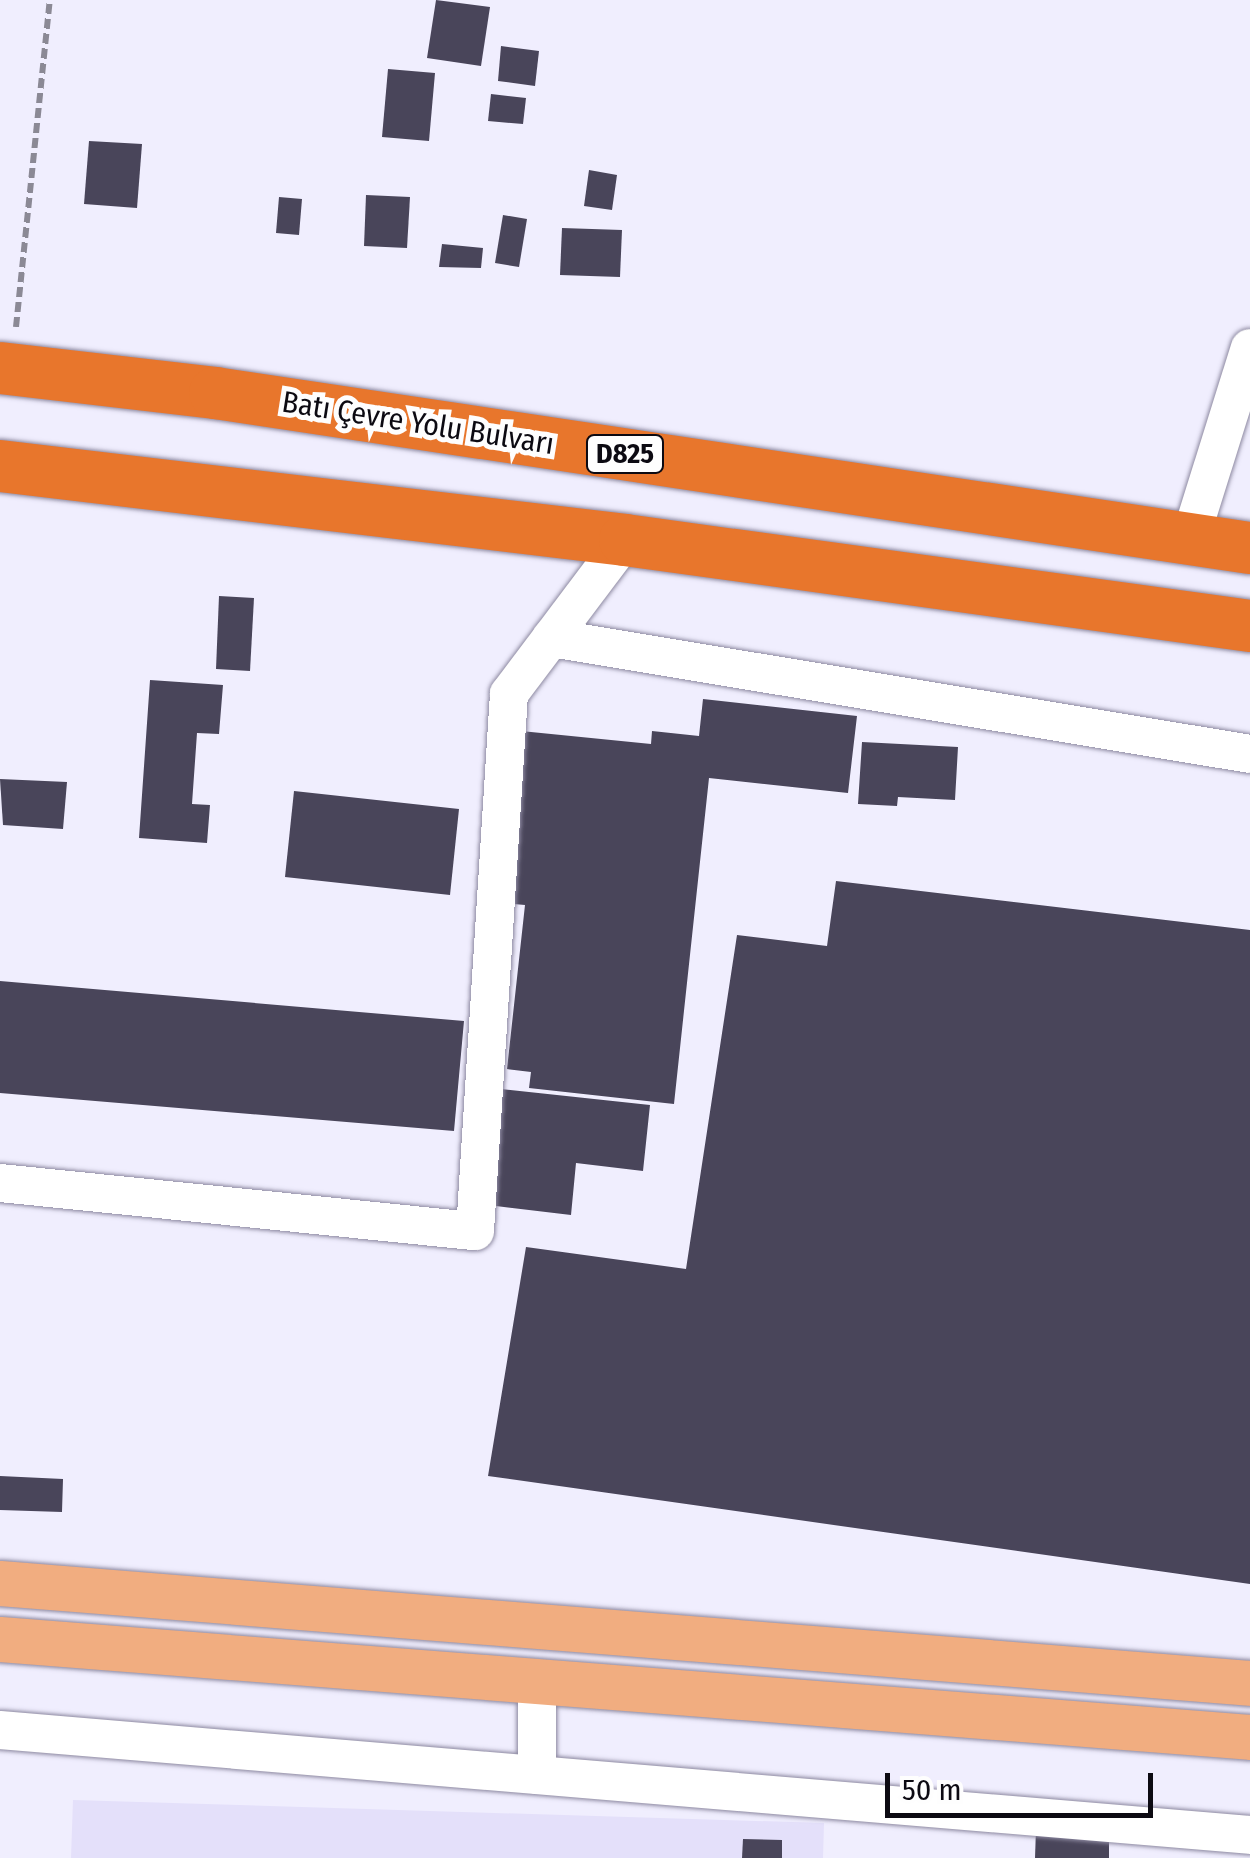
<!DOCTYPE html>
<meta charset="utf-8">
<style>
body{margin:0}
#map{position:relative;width:1250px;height:1858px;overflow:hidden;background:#f0eefe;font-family:"Fira Sans Condensed",sans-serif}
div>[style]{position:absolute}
.built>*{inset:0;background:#e4e0fa}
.building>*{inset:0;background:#49455a}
.path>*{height:6px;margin-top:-3px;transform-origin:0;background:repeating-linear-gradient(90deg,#8b8995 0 10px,transparent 0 15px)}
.roads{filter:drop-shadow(0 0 2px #8d89a1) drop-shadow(0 0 2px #8d89a1)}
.minor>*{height:38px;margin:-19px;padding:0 19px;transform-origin:19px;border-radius:19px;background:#fff}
.major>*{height:45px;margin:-22.5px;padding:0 22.5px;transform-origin:22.5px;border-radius:22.5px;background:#f1ad80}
.highway>*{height:52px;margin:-26px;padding:0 26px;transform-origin:26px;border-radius:26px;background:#e8762c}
span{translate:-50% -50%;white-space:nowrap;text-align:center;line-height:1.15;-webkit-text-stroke:10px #fefefe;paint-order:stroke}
.shield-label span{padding:2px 8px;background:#fefefe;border:2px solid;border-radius:8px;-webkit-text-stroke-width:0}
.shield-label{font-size:28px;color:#0c0a12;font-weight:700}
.street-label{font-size:30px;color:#0c0a12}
.scale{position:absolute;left:885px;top:1773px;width:268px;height:45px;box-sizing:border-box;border:5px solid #0c0a12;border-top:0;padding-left:12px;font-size:30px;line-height:35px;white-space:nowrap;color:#0c0a12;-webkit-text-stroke:8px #fefefe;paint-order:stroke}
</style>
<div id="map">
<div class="built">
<i style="clip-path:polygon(73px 1800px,824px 1823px,823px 1858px,71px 1858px)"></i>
</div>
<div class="building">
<i style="clip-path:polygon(436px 0,490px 7px,481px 66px,427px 58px)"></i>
<i style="clip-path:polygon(501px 46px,539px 51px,535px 86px,498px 81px)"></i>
<i style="clip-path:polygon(388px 69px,435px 73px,429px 141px,382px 137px)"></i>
<i style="clip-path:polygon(491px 94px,526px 98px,523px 124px,488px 121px)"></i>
<i style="clip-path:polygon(89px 141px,142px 144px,137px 208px,84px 204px)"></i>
<i style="clip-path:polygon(589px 170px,617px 175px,612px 210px,584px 206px)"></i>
<i style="clip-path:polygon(366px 195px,410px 197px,407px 248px,364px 246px)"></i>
<i style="clip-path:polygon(279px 197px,302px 199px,299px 235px,276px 233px)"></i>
<i style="clip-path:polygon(503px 215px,527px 219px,519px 267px,495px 263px)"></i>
<i style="clip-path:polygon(562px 228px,622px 230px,620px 277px,560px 275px)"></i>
<i style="clip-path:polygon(442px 244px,483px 248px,481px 268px,439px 267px)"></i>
<i style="clip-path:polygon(219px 596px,254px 598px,250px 671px,216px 669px)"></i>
<i style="clip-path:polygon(150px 680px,223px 685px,219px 734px,197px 733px,192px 804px,210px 805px,207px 843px,139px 838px)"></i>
<i style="clip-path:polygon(703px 699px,857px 716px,848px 793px,709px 778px,674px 1104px,529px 1088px,531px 1072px,507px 1069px,525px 905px,502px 903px,521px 731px,651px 744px,652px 731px,699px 736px)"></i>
<i style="clip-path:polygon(862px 742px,958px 747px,955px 800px,898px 797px,897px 806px,858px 804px)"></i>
<i style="clip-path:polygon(0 779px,67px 782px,63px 829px,3px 825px)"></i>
<i style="clip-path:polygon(294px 791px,459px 809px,450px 895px,285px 877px)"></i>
<i style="clip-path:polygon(836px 881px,1250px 930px,1250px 1584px,488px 1476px,526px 1247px,686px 1269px,737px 935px,827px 946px)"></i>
<i style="clip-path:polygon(0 981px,464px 1021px,454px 1131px,0 1093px)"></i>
<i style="clip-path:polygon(501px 1089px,650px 1105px,643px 1171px,576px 1163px,571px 1215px,488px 1205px)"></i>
<i style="clip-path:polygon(0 1476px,63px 1479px,62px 1512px,0 1510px)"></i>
<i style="clip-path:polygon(1036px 1829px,1109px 1831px,1109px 1858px,1035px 1858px)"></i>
<i style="clip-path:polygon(743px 1839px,782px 1840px,782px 1858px,742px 1858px)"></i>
</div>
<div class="path">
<i style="left:16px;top:327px;width:329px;rotate:-84.1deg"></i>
</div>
<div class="roads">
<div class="minor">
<i style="left:1190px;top:539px;width:200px;rotate:-72.6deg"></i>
<i style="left:551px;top:638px;width:709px;rotate:9.42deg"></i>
<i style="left:0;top:1183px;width:477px;rotate:5.8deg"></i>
<i style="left:475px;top:1231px;width:538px;rotate:-86.38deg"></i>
<i style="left:509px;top:694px;width:193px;rotate:-53deg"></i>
<i style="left:537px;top:1681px;width:94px;rotate:90deg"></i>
<i style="left:0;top:1730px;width:1254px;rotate:4.8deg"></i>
</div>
<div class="major">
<i style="left:0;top:1583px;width:1254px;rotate:4.57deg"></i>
<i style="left:0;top:1639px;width:1254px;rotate:4.48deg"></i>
</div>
<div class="highway">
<i style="left:0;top:368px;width:216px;rotate:6.6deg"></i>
<i style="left:215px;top:393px;width:1047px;rotate:8.52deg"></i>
<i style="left:0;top:466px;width:629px;rotate:6.75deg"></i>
<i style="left:625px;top:540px;width:631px;rotate:7.83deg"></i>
</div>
</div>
<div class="shield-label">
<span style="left:625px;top:454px">D825</span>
</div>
<div class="street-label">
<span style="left:418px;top:423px;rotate:9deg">Batı Çevre Yolu Bulvarı</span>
</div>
<div class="scale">50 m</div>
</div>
